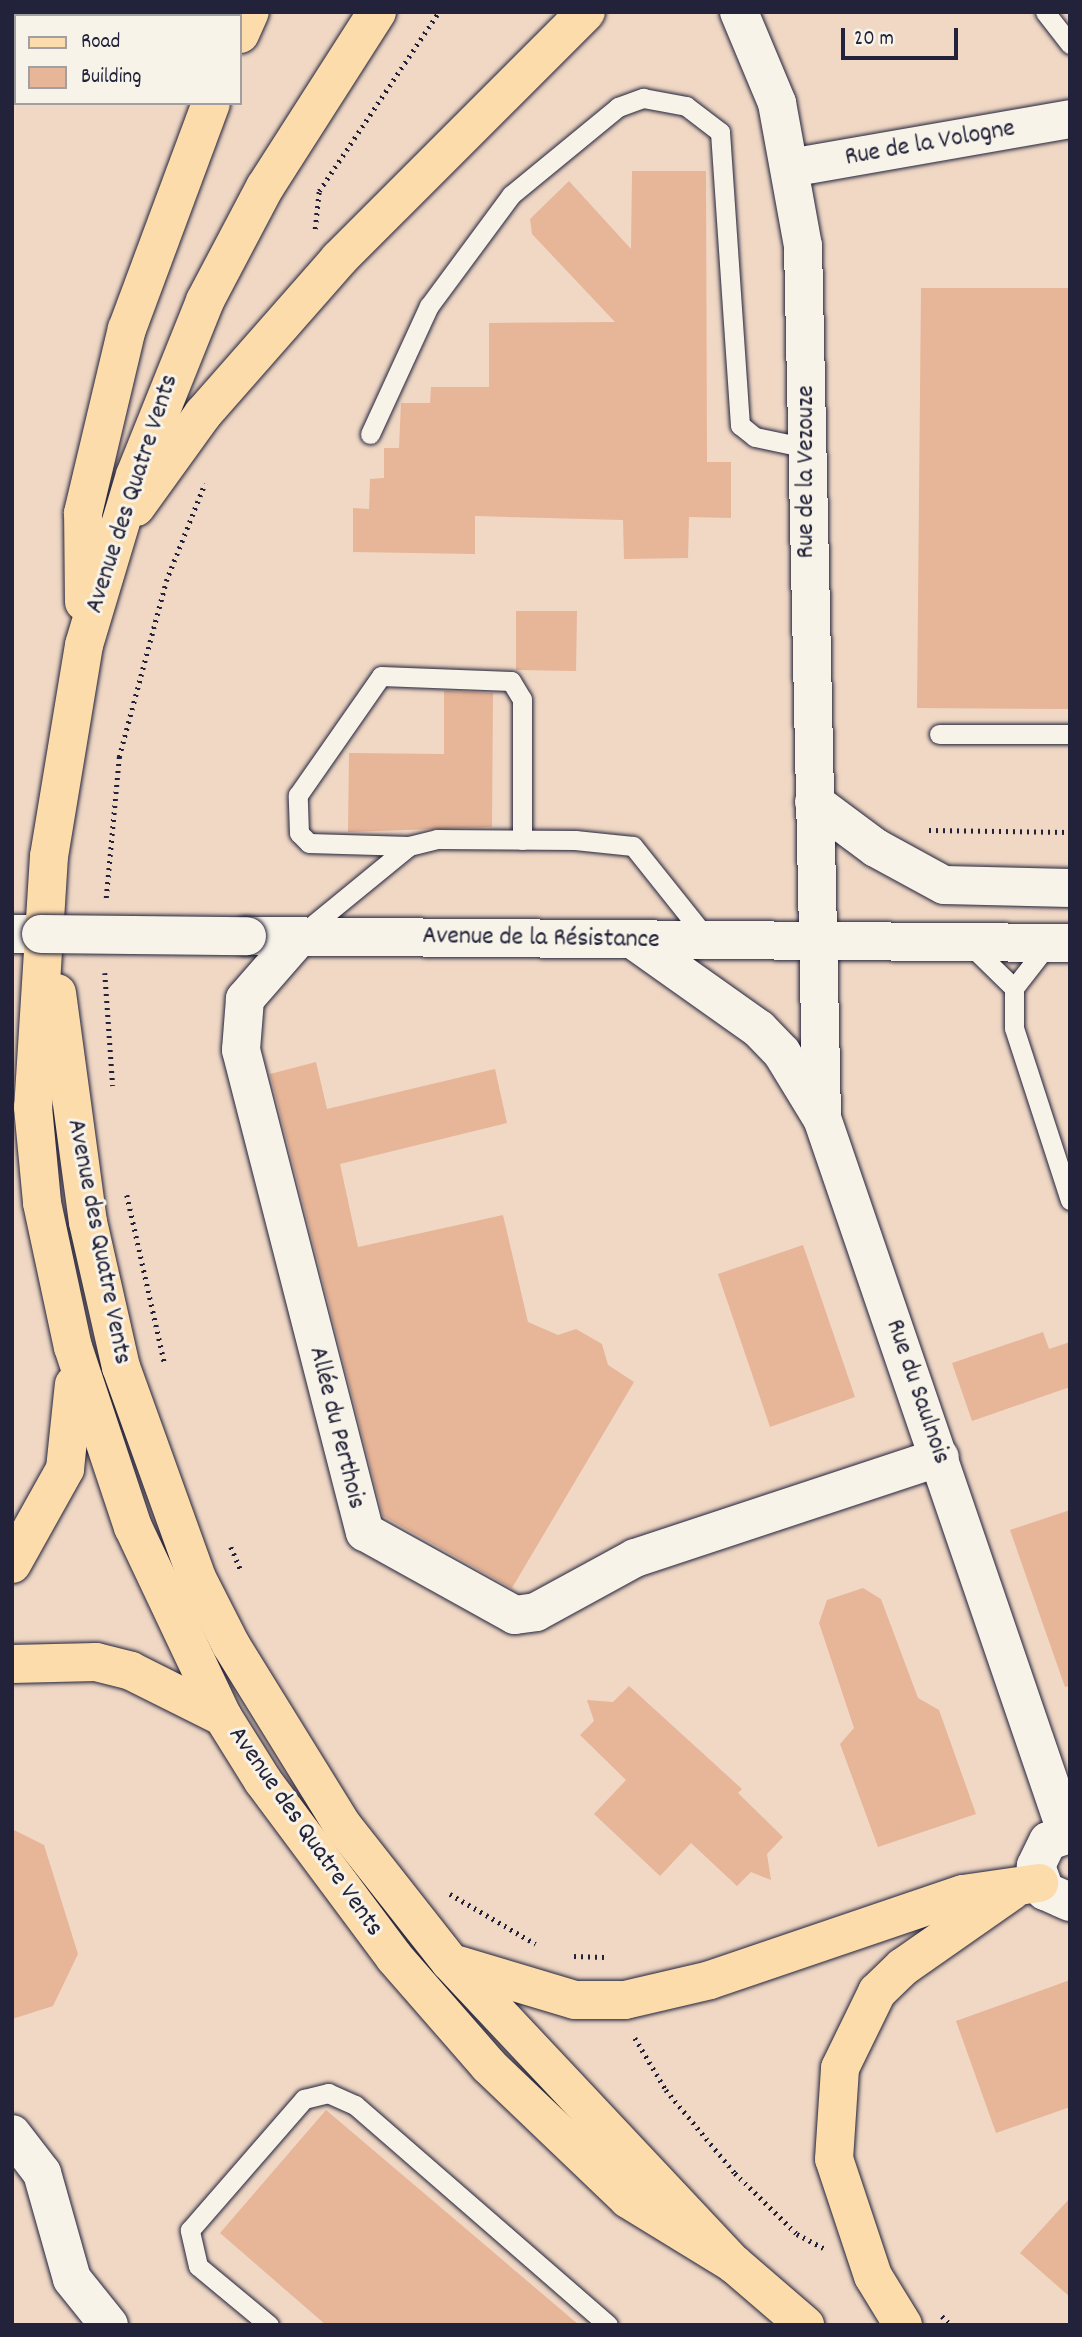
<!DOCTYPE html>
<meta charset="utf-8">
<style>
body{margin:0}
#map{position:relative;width:1082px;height:2337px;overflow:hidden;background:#f4e7d8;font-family:Dekko,sans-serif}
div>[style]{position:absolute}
.built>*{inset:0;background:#f0d8c5}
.building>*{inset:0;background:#e7b598}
.path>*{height:4.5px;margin-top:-2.25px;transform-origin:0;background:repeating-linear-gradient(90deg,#22223b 0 2px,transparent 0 7px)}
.roads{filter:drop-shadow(0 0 2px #22223b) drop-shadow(0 0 2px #22223b)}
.lane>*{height:19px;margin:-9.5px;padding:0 9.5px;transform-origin:9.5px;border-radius:9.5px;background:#f7f3e8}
.street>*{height:38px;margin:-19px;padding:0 19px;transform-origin:19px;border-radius:19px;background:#f7f3e8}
.secondary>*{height:38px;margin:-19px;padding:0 19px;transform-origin:19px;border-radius:19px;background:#f7f3e8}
.primary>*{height:38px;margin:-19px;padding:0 19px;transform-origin:19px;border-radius:19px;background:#fddcac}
.bridges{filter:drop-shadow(0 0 2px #22223b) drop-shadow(0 0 2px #22223b)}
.secondary-bridge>*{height:38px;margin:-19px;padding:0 19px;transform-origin:19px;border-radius:19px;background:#f7f3e8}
span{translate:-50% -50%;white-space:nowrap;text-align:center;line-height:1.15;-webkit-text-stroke:6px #f7f3e8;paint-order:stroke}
.street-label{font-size:26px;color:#22223b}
.frame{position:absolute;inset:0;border:14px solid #22223b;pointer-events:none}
.legend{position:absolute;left:14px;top:14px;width:228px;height:91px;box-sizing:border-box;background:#f7f3e8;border:2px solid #a29fa3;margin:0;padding:9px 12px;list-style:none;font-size:21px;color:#22223b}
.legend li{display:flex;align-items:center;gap:14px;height:35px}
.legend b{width:35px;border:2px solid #a29fa3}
.scale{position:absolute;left:841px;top:28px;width:117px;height:32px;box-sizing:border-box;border:4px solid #22223b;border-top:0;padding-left:9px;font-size:21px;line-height:24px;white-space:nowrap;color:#22223b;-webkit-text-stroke:5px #f7f3e8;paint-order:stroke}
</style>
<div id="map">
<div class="built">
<i style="clip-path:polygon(130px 12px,1070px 12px,1070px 2325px,12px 2325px,12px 85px,16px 103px,240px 103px,240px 16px,126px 16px)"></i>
</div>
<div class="building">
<i style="clip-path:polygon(632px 171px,706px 171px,707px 462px,731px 462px,731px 518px,689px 517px,688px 558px,624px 559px,623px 520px,475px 516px,475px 554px,353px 552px,353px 508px,369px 509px,370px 479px,384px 478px,384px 448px,399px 448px,401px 403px,430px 403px,431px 387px,489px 387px,489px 323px,615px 322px,532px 234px,530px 219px,569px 181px,631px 249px)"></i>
<i style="clip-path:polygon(921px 288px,1070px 288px,1070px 709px,917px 708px)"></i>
<i style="clip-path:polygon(516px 611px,577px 611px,576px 671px,516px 670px)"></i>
<i style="clip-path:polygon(444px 691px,493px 693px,492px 827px,348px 832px,349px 753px,444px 754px)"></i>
<i style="clip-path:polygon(316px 1062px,327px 1109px,495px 1069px,507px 1123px,340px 1164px,358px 1247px,503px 1215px,528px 1322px,558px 1335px,576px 1329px,602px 1344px,608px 1365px,634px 1382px,512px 1588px,383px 1516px,270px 1074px)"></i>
<i style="clip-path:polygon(803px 1245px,855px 1397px,770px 1427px,718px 1274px)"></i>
<i style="clip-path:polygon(1043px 1332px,1049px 1349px,1070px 1342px,1070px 1387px,972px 1421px,952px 1363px)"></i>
<i style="clip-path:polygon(1070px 1510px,1070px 1686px,1065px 1687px,1010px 1530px)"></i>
<i style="clip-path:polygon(863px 1588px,881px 1599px,918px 1698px,939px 1710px,976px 1814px,878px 1847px,840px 1744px,854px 1728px,819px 1623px,827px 1600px)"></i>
<i style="clip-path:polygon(629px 1686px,742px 1789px,738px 1793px,783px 1837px,767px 1854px,771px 1880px,751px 1872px,737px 1886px,691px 1843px,660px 1876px,594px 1814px,626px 1780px,580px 1735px,594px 1721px,587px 1700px,613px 1702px)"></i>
<i style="clip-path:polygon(12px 1829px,44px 1845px,78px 1954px,53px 2006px,12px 2019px)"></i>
<i style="clip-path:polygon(1070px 1980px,1070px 2107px,996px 2133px,956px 2021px)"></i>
<i style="clip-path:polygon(326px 2110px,579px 2325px,326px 2325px,220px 2233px)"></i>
<i style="clip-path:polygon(1070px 2198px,1070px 2297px,1020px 2253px)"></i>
</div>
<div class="path">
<i style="left:315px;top:229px;width:38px;rotate:-84deg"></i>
<i style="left:319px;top:191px;width:216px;rotate:-56.2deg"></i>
<i style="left:929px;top:830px;width:141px;rotate:0.8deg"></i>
<i style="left:106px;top:898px;width:142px;rotate:-84.7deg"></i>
<i style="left:119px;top:757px;width:182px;rotate:-75deg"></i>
<i style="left:166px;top:581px;width:105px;rotate:-68.3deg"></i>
<i style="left:105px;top:973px;width:113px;rotate:86deg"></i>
<i style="left:127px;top:1195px;width:174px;rotate:77.4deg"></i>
<i style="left:231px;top:1547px;width:26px;rotate:67deg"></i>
<i style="left:450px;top:1894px;width:99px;rotate:30.2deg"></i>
<i style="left:574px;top:1956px;width:30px;rotate:2deg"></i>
<i style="left:635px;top:2038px;width:61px;rotate:59.2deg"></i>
<i style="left:666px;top:2090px;width:108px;rotate:50.3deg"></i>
<i style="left:735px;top:2173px;width:87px;rotate:44.5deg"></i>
<i style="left:797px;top:2234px;width:30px;rotate:28deg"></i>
<i style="left:942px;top:2316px;width:13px;rotate:45deg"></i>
</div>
<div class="roads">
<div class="lane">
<i style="left:1045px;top:12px;width:41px;rotate:52deg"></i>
<i style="left:370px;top:434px;width:141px;rotate:-65.3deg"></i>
<i style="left:429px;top:306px;width:138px;rotate:-53.5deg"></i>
<i style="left:511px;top:195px;width:139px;rotate:-39.4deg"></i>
<i style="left:618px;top:107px;width:27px;rotate:-20deg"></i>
<i style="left:643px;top:98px;width:44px;rotate:10.5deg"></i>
<i style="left:686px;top:106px;width:43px;rotate:37.4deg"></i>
<i style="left:720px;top:132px;width:294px;rotate:86.1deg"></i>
<i style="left:740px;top:425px;width:19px;rotate:39deg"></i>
<i style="left:755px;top:437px;width:53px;rotate:11.9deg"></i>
<i style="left:939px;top:734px;width:131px"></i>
<i style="left:409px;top:846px;width:100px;rotate:-178.3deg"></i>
<i style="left:309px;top:843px;width:14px;rotate:-135deg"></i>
<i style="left:299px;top:833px;width:38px;rotate:-92deg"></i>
<i style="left:298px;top:795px;width:145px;rotate:-55.1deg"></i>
<i style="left:381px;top:676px;width:130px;rotate:2.2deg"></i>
<i style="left:511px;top:681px;width:21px;rotate:59deg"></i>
<i style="left:522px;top:699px;width:141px;rotate:90deg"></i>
<i style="left:304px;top:932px;width:136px;rotate:-39.3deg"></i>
<i style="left:409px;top:846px;width:29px;rotate:-14deg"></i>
<i style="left:437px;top:839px;width:138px;rotate:0.4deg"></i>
<i style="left:575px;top:840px;width:58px;rotate:5.9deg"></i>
<i style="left:633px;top:846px;width:120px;rotate:51.4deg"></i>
<i style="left:968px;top:943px;width:64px;rotate:44.4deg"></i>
<i style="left:1049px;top:943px;width:57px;rotate:127.9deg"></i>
<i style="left:1014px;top:988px;width:40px;rotate:90deg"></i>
<i style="left:1014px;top:1028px;width:181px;rotate:72deg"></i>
<i style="left:269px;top:2325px;width:92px;rotate:-140.3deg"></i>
<i style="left:198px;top:2266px;width:37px;rotate:-103deg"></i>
<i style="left:190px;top:2230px;width:174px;rotate:-49deg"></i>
<i style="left:304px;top:2099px;width:25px;rotate:-14deg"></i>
<i style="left:328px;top:2093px;width:30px;rotate:24deg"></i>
<i style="left:355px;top:2105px;width:335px;rotate:41deg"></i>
</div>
<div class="street">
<i style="left:739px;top:12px;width:99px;rotate:67.3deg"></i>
<i style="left:777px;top:103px;width:145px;rotate:79.7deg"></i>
<i style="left:803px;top:246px;width:872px;rotate:88.75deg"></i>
<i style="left:822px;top:1118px;width:757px;rotate:71.11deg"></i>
<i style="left:790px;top:168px;width:284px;rotate:-9.9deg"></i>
<i style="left:814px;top:802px;width:77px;rotate:36.6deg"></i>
<i style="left:876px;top:848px;width:77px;rotate:28.6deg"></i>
<i style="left:944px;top:885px;width:126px;rotate:1.4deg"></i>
<i style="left:300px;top:936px;width:84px;rotate:131.1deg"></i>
<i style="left:245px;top:999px;width:51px;rotate:94.5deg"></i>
<i style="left:241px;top:1050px;width:498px;rotate:75.6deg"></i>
<i style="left:365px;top:1532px;width:171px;rotate:29deg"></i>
<i style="left:515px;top:1615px;width:21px;rotate:-8deg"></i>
<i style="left:536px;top:1612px;width:113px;rotate:-28.6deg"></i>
<i style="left:635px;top:1558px;width:321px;rotate:-18.3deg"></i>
<i style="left:632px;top:939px;width:156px;rotate:35.3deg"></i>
<i style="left:759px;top:1029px;width:33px;rotate:46deg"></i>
<i style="left:782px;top:1053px;width:75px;rotate:58.6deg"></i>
<i style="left:1070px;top:1834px;width:23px;rotate:162deg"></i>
<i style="left:1048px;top:1841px;width:28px;rotate:116deg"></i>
<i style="left:1036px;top:1866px;width:27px;rotate:70deg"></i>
<i style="left:1045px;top:1891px;width:27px;rotate:24deg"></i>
<i style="left:12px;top:2134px;width:49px;rotate:52.4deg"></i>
<i style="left:42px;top:2173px;width:110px;rotate:74.2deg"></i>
<i style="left:72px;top:2279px;width:59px;rotate:51.2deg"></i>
</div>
<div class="secondary">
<i style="left:12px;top:934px;width:29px"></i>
<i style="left:247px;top:936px;width:823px;rotate:0.49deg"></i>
</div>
<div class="primary">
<i style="left:377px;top:12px;width:208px;rotate:122.6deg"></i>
<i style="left:265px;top:187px;width:129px;rotate:117.8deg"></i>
<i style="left:205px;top:301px;width:188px;rotate:111.9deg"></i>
<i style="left:135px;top:475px;width:177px;rotate:106.7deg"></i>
<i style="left:84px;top:645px;width:214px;rotate:99.4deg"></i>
<i style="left:49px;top:856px;width:252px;rotate:93.6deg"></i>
<i style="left:33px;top:1107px;width:96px;rotate:84.6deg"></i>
<i style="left:42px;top:1203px;width:147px;rotate:77.9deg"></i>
<i style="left:73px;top:1347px;width:190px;rotate:71.6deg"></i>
<i style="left:133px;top:1527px;width:210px;rotate:64.7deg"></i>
<i style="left:223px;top:1717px;width:75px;rotate:58deg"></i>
<i style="left:263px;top:1781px;width:219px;rotate:53.3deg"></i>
<i style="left:394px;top:1957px;width:145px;rotate:48.9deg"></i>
<i style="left:489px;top:2066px;width:192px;rotate:43.7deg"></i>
<i style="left:628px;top:2199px;width:124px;rotate:31.5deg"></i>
<i style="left:240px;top:34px;width:24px;rotate:-66deg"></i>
<i style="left:136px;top:507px;width:115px;rotate:-54.2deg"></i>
<i style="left:203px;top:414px;width:206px;rotate:-48.7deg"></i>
<i style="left:339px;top:259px;width:349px;rotate:-45deg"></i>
<i style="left:84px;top:602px;width:89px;rotate:-90.6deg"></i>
<i style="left:83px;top:513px;width:189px;rotate:-76.6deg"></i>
<i style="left:127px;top:329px;width:241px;rotate:-69.6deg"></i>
<i style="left:57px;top:993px;width:231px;rotate:82.3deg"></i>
<i style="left:88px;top:1222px;width:149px;rotate:77.2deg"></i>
<i style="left:121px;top:1367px;width:224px;rotate:70.2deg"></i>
<i style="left:197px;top:1578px;width:75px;rotate:63.1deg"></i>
<i style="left:231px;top:1645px;width:213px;rotate:58.3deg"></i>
<i style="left:343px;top:1826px;width:173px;rotate:51.8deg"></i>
<i style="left:450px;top:1962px;width:415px;rotate:46.8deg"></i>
<i style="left:734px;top:2264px;width:94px;rotate:40.7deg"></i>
<i style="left:12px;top:1564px;width:109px;rotate:-60.8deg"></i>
<i style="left:65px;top:1469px;width:85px;rotate:-84deg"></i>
<i style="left:12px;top:1664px;width:84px;rotate:-1.4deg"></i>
<i style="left:96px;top:1662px;width:36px;rotate:14deg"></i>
<i style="left:131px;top:1671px;width:103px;rotate:26.6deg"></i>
<i style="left:458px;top:1965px;width:122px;rotate:16.7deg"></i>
<i style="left:575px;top:2000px;width:50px"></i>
<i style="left:625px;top:2000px;width:87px;rotate:-13.2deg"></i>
<i style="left:710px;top:1980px;width:267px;rotate:-18.8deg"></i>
<i style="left:963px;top:1894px;width:77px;rotate:-8.2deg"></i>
<i style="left:903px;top:2325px;width:57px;rotate:-121.5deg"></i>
<i style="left:873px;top:2276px;width:123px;rotate:-108.4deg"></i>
<i style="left:834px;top:2159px;width:91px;rotate:-86.2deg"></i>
<i style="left:840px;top:2068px;width:85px;rotate:-64deg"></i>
<i style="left:877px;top:1992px;width:36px;rotate:-44deg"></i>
<i style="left:903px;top:1967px;width:133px;rotate:-34.9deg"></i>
</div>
</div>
<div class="bridges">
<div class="secondary-bridge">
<i style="left:41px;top:934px;width:206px;rotate:0.6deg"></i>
</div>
</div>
<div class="street-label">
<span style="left:930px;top:144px;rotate:-10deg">Rue de la Vologne</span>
<span style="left:807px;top:472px;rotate:-90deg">Rue de la Vezouze</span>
<span style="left:133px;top:494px;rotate:-72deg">Avenue des Quatre Vents</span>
<span style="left:541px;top:939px;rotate:1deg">Avenue de la Résistance</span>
<span style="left:98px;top:1242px;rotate:79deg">Avenue des Quatre Vents</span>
<span style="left:917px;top:1392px;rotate:71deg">Rue du Saulnois</span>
<span style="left:336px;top:1428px;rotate:76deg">Allée du Perthois</span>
<span style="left:305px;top:1832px;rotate:55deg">Avenue des Quatre Vents</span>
</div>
<div class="frame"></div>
<ul class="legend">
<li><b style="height:9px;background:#fddcac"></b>Road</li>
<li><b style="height:19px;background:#e7b598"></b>Building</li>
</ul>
<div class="scale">20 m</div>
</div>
